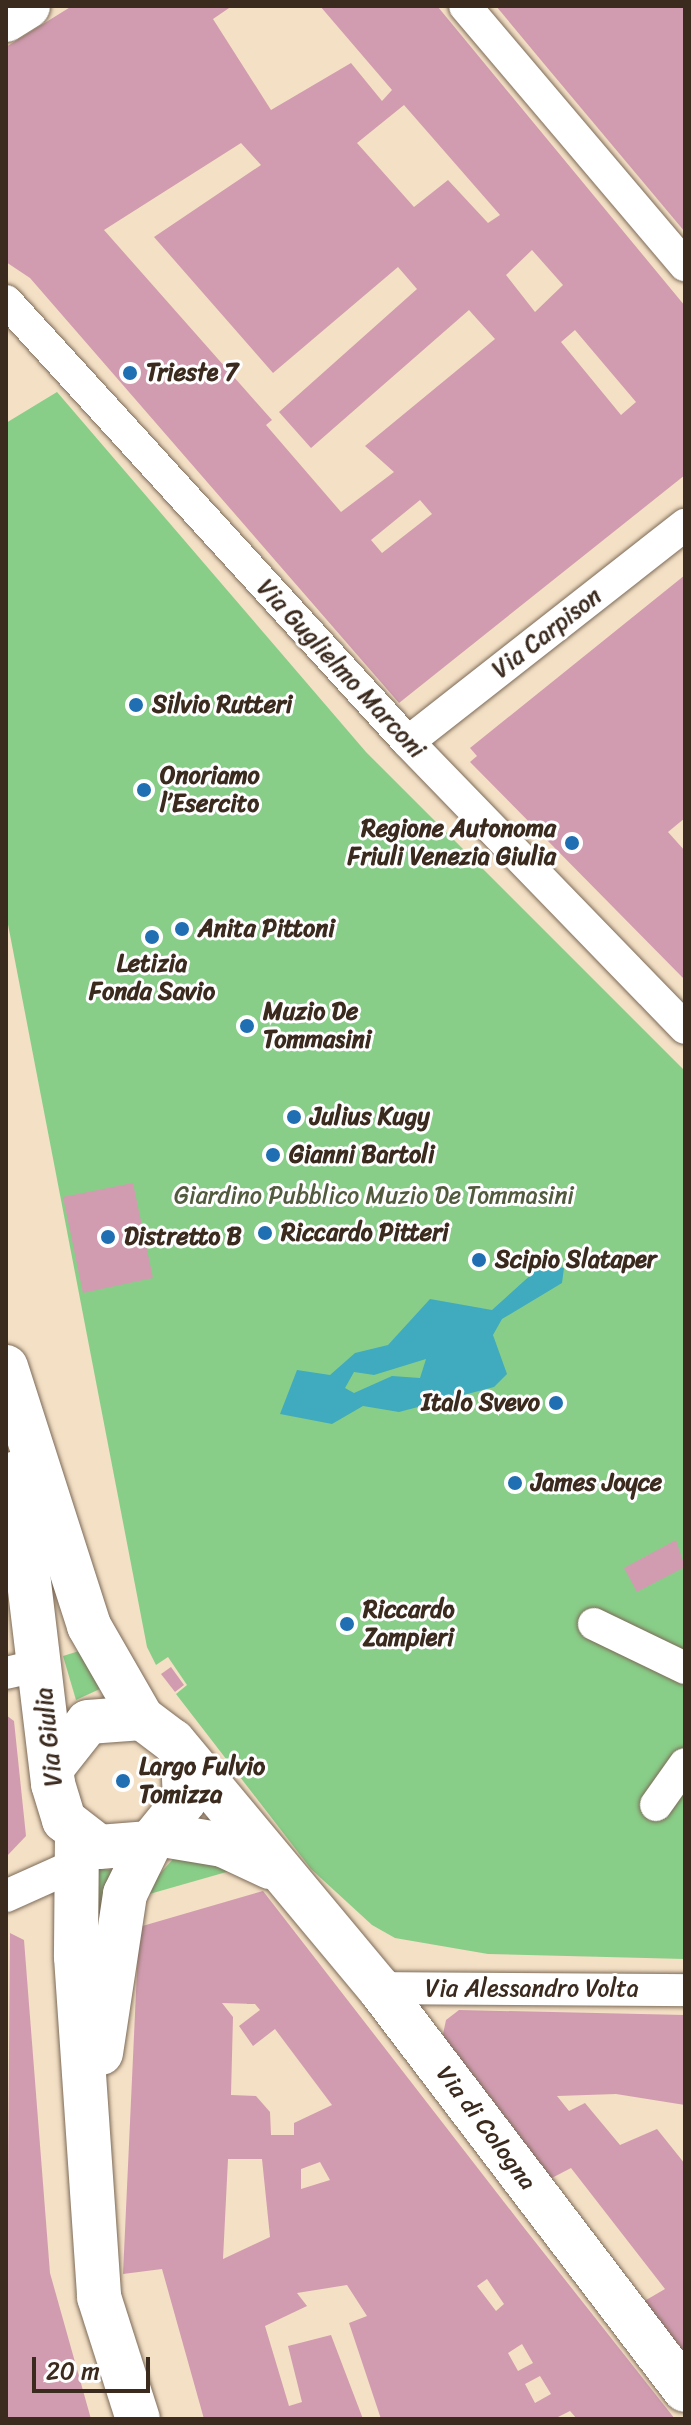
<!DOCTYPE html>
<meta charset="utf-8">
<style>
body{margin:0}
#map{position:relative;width:691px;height:2425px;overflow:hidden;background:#f4e0c5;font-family:Sriracha,sans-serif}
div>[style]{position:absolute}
.green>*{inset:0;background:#88ce88}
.water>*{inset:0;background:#40abbf}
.building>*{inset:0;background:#d19cb0}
.roads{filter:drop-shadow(0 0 2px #7c6a58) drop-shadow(0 0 2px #7c6a58)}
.street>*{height:32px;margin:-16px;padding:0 16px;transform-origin:16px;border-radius:16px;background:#fff}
.secondary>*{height:44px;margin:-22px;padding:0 22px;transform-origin:22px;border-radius:22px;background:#fff}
.dots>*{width:22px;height:22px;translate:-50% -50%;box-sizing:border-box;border:4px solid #fff;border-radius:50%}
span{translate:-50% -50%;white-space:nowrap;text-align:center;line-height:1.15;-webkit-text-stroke:6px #fff;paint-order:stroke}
.poi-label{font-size:24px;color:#3b2a1e;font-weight:700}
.left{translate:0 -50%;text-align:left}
.right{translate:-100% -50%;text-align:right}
.street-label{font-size:24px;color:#3b2a1e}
.park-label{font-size:24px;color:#525b3e}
.frame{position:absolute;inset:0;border:8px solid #3b2a1e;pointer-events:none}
.scale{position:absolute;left:32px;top:2357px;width:118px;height:36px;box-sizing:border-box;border:4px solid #3b2a1e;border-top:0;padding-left:10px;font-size:24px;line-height:28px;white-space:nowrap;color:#3b2a1e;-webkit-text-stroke:6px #fff;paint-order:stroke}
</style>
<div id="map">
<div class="green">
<i style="clip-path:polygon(57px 392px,366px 752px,685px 1071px,685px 1959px,488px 1954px,395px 1938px,372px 1925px,311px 1869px,176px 1694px,187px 1685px,168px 1657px,156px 1665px,147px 1647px,6px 914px,6px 423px)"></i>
<i style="clip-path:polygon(79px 1651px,102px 1688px,76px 1700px,63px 1656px)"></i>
<i style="clip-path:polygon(174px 1858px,244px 1867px,139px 1897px)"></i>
<i style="clip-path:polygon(91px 1867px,116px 1871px,100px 1950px)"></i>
</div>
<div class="water">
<i style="clip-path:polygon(evenodd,544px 1263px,564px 1268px,562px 1283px,502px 1319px,493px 1335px,507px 1374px,494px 1387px,399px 1412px,363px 1406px,332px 1424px,280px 1414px,297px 1370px,330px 1375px,355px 1353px,388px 1345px,430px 1299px,492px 1310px,544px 1263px,426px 1359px,420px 1378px,392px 1376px,354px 1393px,345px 1388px,354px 1372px,374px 1375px,426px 1359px)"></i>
</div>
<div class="building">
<i style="clip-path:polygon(evenodd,72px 6px,232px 6px,213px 19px,271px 110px,351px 63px,382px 101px,392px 90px,320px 6px,438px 7px,685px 306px,685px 475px,399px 703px,30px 278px,6px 262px,6px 47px,72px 6px,404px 105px,500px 215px,488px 223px,448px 180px,414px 207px,357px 143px,404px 105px,72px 6px,241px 143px,261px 165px,154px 237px,273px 373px,398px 267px,417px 289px,279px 412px,311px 448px,469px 310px,495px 339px,365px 446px,394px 472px,341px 512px,266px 425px,272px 420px,104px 230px,241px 143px,72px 6px,532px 250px,563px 285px,535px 312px,506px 275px,532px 250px,72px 6px,575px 330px,636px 402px,621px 415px,561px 342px,575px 330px,72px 6px,420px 500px,432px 514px,382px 553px,371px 540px,420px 500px)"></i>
<i style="clip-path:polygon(496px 6px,685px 6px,685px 232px,545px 65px)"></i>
<i style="clip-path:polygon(685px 575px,685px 818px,668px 832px,685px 851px,685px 980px,470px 762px,477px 756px,470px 748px)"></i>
<i style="clip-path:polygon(133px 1183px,153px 1278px,83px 1293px,63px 1197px)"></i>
<i style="clip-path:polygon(676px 1540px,685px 1567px,637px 1592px,624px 1568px)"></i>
<i style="clip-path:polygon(171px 1667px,184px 1685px,175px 1692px,161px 1674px)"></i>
<i style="clip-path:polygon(6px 1715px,14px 1721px,26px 1836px,6px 1857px)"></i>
<i style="clip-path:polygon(evenodd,263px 1891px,525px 2229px,675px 2419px,577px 2419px,570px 2411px,554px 2419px,381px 2419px,349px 2323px,367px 2316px,347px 2285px,297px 2293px,307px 2306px,265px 2326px,289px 2406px,302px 2402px,288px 2346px,331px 2335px,363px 2419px,204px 2419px,162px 2269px,123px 2274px,139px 1927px,263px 1891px,222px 2003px,255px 2004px,260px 2010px,239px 2026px,253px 2046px,275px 2029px,332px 2105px,294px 2123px,294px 2135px,271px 2135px,270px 2112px,256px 2096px,231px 2095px,233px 2017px,222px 2003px,263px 1891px,228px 2159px,262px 2159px,270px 2237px,223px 2259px,228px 2159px,263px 1891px,320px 2162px,330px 2180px,301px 2189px,301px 2169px,320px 2162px,263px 1891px,487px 2279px,504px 2304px,496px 2311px,477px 2286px,487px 2279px,263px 1891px,522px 2344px,533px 2363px,518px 2371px,508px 2353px,522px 2344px,263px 1891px,540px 2376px,551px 2394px,535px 2403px,525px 2384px,540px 2376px)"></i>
<i style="clip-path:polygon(10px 1933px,24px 1940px,50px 2273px,91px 2419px,6px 2419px)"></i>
<i style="clip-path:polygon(459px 2010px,685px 2015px,685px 2105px,616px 2094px,557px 2096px,569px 2111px,585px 2103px,620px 2145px,657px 2129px,685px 2164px,685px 2357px,641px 2303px,665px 2289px,571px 2168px,548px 2180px,442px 2039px,446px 2020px)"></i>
</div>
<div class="roads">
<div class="street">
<i style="left:465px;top:6px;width:340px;rotate:49.7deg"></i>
<i style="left:6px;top:301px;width:597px;rotate:47.65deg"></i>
<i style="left:408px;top:742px;width:398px;rotate:45.9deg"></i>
<i style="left:408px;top:742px;width:352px;rotate:-38.1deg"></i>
<i style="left:594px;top:1624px;width:101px;rotate:25.8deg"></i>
<i style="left:6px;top:1673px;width:37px;rotate:-13deg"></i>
<i style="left:656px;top:1805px;width:50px;rotate:-54.7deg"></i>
<i style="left:6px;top:1896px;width:76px;rotate:-24.2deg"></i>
<i style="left:379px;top:1988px;width:306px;rotate:0.4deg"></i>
</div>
<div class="secondary">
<i style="left:6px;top:20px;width:26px;rotate:-32deg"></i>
<i style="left:6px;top:1367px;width:272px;rotate:72.2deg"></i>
<i style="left:89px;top:1626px;width:106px;rotate:60.1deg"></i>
<i style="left:142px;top:1718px;width:39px;rotate:37deg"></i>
<i style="left:173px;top:1741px;width:322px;rotate:50.2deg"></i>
<i style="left:379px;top:1988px;width:505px;rotate:52.72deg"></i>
<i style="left:16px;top:1473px;width:313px;rotate:83.2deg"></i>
<i style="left:53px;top:1784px;width:38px;rotate:73deg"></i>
<i style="left:64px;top:1820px;width:44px;rotate:37.6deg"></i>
<i style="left:99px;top:1847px;width:51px;rotate:-4.5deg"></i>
<i style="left:150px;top:1843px;width:55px;rotate:-50.9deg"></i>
<i style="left:185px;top:1800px;width:43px;rotate:-92.7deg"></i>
<i style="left:55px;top:1764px;width:53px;rotate:-51.8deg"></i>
<i style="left:88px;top:1722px;width:54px;rotate:-4.2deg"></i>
<i style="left:77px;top:1834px;width:123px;rotate:90.5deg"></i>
<i style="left:76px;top:1957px;width:341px;rotate:86.1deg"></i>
<i style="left:99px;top:2297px;width:128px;rotate:72.3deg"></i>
<i style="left:163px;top:1835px;width:61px;rotate:9.5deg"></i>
<i style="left:223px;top:1845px;width:52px;rotate:25.1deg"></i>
<i style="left:101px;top:2053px;width:161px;rotate:-81.4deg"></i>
<i style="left:125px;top:1894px;width:57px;rotate:-63.9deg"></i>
</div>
</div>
<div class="dots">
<i style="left:130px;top:373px;background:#1f6fb2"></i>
<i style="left:136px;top:705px;background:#1f6fb2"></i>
<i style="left:144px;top:790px;background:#1f6fb2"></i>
<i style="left:572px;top:843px;background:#1f6fb2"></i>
<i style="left:182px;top:929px;background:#1f6fb2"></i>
<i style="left:152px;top:937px;background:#1f6fb2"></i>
<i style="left:247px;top:1026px;background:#1f6fb2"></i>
<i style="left:294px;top:1117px;background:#1f6fb2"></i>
<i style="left:273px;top:1155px;background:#1f6fb2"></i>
<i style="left:265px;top:1233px;background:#1f6fb2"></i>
<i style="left:108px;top:1237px;background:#1f6fb2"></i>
<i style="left:479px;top:1260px;background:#1f6fb2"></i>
<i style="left:556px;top:1403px;background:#1f6fb2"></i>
<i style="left:515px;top:1483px;background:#1f6fb2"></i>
<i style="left:347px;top:1624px;background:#1f6fb2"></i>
<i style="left:123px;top:1781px;background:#1f6fb2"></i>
</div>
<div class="poi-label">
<span class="left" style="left:146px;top:373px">Trieste 7</span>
<span class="left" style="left:152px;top:705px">Silvio Rutteri</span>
<span class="left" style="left:160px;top:790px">Onoriamo<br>l’Esercito</span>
<span class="right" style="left:556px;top:843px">Regione Autonoma<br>Friuli Venezia Giulia</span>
<span class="left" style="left:198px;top:929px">Anita Pittoni</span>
<span style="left:152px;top:978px">Letizia<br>Fonda Savio</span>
<span class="left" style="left:263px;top:1026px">Muzio De<br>Tommasini</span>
<span class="left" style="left:310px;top:1117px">Julius Kugy</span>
<span class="left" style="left:289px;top:1155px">Gianni Bartoli</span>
<span class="left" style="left:281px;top:1233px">Riccardo Pitteri</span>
<span class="left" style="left:124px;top:1237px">Distretto B</span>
<span class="left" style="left:495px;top:1260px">Scipio Slataper</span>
<span class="right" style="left:540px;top:1403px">Italo Svevo</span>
<span class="left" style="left:531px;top:1483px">James Joyce</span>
<span class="left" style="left:363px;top:1624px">Riccardo<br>Zampieri</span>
<span class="left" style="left:139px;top:1781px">Largo Fulvio<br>Tomizza</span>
</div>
<div class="street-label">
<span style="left:547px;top:633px;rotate:-38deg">Via Carpison</span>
<span style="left:341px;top:669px;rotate:47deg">Via Guglielmo Marconi</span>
<span style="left:49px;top:1737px;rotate:-96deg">Via Giulia</span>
<span style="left:532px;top:1989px">Via Alessandro Volta</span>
<span style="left:486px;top:2128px;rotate:53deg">Via di Cologna</span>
</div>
<div class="park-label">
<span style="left:374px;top:1196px">Giardino Pubblico Muzio De Tommasini</span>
</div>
<div class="frame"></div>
<div class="scale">20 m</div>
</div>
